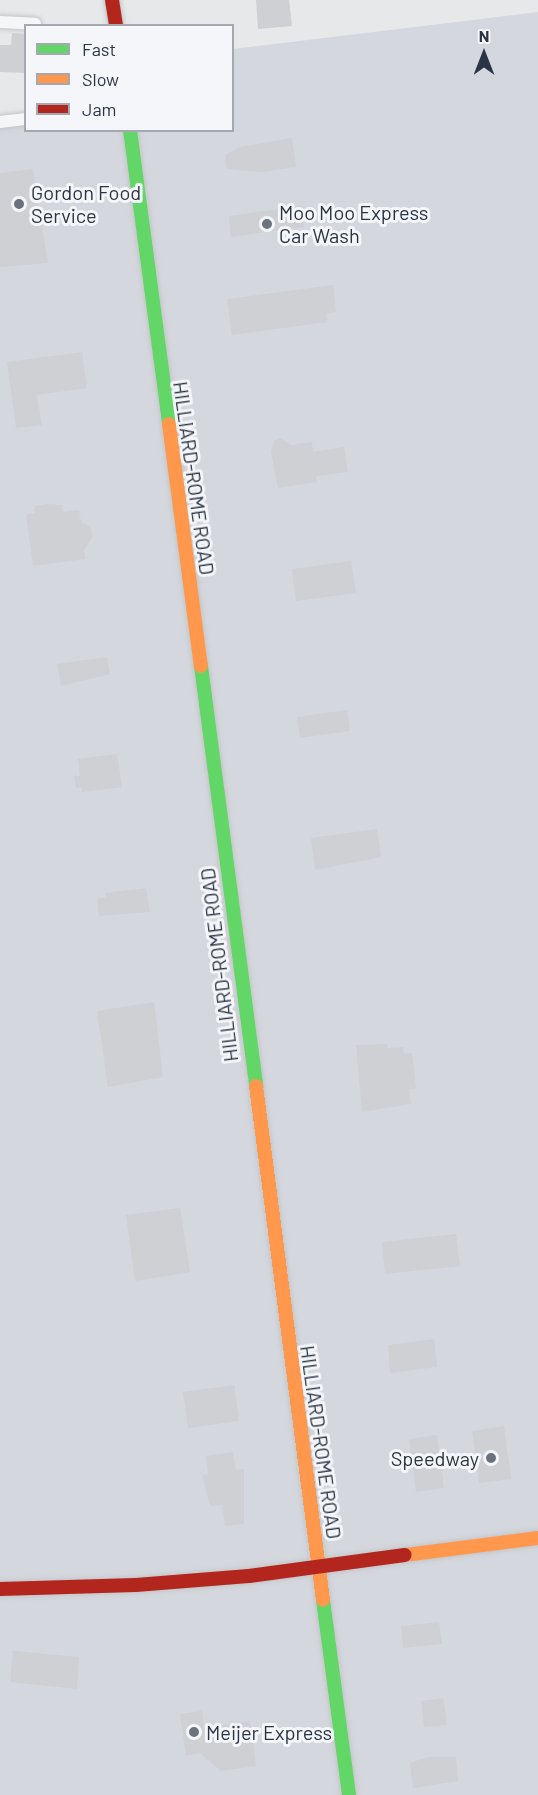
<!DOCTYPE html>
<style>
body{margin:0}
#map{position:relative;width:538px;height:1795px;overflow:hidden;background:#e6e8ea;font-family:Barlow,sans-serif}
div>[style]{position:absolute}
.built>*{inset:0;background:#d4d7dd}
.building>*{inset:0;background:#ced0d3}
.roads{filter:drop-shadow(0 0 2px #c4c6c8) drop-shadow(0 0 2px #c4c6c8)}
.street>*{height:12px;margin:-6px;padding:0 6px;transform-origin:6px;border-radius:6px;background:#f5f6f7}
.fast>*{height:14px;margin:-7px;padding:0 7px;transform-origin:7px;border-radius:7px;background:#63d668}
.slow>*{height:14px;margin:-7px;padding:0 7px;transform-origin:7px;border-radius:7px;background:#ff974d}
.jam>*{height:14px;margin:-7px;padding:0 7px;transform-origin:7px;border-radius:7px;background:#b3261e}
.dots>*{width:16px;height:16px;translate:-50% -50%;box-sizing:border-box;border:3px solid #f4f6f9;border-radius:50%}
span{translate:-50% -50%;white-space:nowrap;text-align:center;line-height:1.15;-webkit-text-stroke:6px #f4f6f9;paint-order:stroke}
.poi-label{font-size:20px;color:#2b3445}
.left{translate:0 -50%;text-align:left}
.right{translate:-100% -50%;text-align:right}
.street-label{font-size:20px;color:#2b3445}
.legend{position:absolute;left:24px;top:24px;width:210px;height:108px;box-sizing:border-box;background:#f4f6f9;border:2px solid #a4a8b1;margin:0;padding:8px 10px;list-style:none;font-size:18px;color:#2b3445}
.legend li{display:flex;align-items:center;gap:12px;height:30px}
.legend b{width:30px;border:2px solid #a4a8b1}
.north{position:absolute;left:454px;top:24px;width:60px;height:60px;-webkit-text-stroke:4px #f4f6f9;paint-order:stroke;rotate:0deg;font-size:16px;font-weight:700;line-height:24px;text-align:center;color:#2b3445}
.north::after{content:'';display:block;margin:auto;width:21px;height:27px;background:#2b3445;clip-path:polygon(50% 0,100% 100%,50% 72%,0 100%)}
</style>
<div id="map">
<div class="built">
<i style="clip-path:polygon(538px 12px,538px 1795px,0 1795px,0 122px,25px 119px,26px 130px,232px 130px,233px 49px)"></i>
</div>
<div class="building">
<i style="clip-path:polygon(256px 0,289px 0,292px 26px,258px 29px)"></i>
<i style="clip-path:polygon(12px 33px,26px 34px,26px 73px,0 72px,0 45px,11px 45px)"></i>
<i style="clip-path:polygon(292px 138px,296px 167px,261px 172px,227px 169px,225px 155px,239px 147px)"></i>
<i style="clip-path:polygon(33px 169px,48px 263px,0 267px,0 173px)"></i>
<i style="clip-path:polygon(301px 206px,304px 227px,231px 237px,229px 216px)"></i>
<i style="clip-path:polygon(333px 285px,336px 312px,326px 313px,327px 322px,232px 335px,227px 299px)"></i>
<i style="clip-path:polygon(82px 352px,87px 388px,37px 395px,42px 425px,16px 428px,7px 362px)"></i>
<i style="clip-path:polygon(280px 438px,291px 445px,312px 442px,313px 452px,344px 447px,348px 472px,316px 476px,317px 482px,278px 488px,271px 452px,274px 441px)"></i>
<i style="clip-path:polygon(48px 504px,62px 505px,63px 512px,79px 510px,81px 522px,90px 527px,93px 536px,84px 550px,85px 559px,33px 566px,26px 514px,35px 513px,34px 506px)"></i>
<i style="clip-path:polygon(351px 561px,356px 593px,296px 601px,292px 569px)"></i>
<i style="clip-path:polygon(107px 657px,110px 674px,61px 686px,57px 664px)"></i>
<i style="clip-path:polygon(347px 710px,350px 731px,300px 738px,297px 717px)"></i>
<i style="clip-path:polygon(117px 754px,122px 787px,82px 792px,81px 787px,76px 788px,74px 776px,80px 776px,78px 759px)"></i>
<i style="clip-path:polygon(377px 829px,381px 857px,315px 870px,311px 838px)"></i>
<i style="clip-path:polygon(146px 888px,150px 912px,99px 916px,97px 899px,106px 897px,105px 893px)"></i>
<i style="clip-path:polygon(154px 1002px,163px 1077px,108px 1087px,97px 1011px)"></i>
<i style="clip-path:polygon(387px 1044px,388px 1048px,403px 1047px,404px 1054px,412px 1053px,416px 1088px,409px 1089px,411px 1104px,362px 1112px,356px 1045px)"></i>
<i style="clip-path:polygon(180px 1208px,190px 1272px,135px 1281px,126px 1215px)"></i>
<i style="clip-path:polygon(456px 1234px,460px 1266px,385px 1274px,382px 1242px)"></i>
<i style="clip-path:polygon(434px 1339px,437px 1367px,390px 1373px,388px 1345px)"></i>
<i style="clip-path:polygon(234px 1385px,239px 1421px,188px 1428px,183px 1392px)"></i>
<i style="clip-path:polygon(504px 1426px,511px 1479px,479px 1483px,472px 1431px)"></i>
<i style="clip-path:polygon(437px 1435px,444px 1488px,416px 1492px,409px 1439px)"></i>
<i style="clip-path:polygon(233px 1452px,236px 1470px,244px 1469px,244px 1524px,225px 1526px,222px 1505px,210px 1506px,202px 1475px,208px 1474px,206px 1456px)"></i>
<i style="clip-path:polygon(439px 1622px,442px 1644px,403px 1648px,401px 1626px)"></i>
<i style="clip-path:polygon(13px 1651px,79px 1657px,77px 1689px,10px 1682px)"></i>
<i style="clip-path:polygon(443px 1698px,447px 1725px,424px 1727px,421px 1701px)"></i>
<i style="clip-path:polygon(202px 1711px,204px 1728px,250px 1721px,256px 1766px,221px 1771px,200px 1753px,186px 1756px,180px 1714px)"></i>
<i style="clip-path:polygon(428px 1757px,456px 1757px,458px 1781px,413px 1788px,410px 1763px)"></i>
</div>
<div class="roads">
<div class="street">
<i style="left:0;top:22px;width:35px;rotate:3deg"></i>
<i style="left:0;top:122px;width:26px;rotate:-7deg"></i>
</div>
<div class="fast">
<i style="left:130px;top:130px;width:297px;rotate:82.4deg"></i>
<i style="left:201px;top:666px;width:424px;rotate:82.5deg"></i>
<i style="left:323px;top:1600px;width:197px;rotate:82.4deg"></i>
</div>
<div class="slow">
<i style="left:169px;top:424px;width:244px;rotate:82.5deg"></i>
<i style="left:256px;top:1086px;width:518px;rotate:82.57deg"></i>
<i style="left:405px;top:1555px;width:134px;rotate:-7.3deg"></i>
</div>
<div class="jam">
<i style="left:112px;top:0;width:26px;rotate:81deg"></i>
<i style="left:0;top:1589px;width:136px;rotate:-1.7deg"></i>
<i style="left:136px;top:1585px;width:113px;rotate:-4.6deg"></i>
<i style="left:249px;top:1576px;width:157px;rotate:-7.7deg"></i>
</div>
</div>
<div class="dots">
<i style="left:19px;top:204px;background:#6c737f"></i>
<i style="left:267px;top:224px;background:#6c737f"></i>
<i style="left:491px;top:1458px;background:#6c737f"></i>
<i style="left:194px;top:1732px;background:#6c737f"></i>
</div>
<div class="poi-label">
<span class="left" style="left:31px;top:204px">Gordon Food<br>Service</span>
<span class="left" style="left:279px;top:224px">Moo Moo Express<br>Car Wash</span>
<span class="right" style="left:479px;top:1458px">Speedway</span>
<span class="left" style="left:206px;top:1732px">Meijer Express</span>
</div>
<div class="street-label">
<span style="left:194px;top:478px;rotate:82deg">HILLIARD-ROME ROAD</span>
<span style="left:219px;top:965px;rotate:-97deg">HILLIARD-ROME ROAD</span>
<span style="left:321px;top:1442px;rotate:82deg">HILLIARD-ROME ROAD</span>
</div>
<ul class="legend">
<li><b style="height:8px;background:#63d668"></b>Fast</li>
<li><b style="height:8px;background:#ff974d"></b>Slow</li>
<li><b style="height:8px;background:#b3261e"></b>Jam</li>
</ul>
<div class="north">N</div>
</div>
